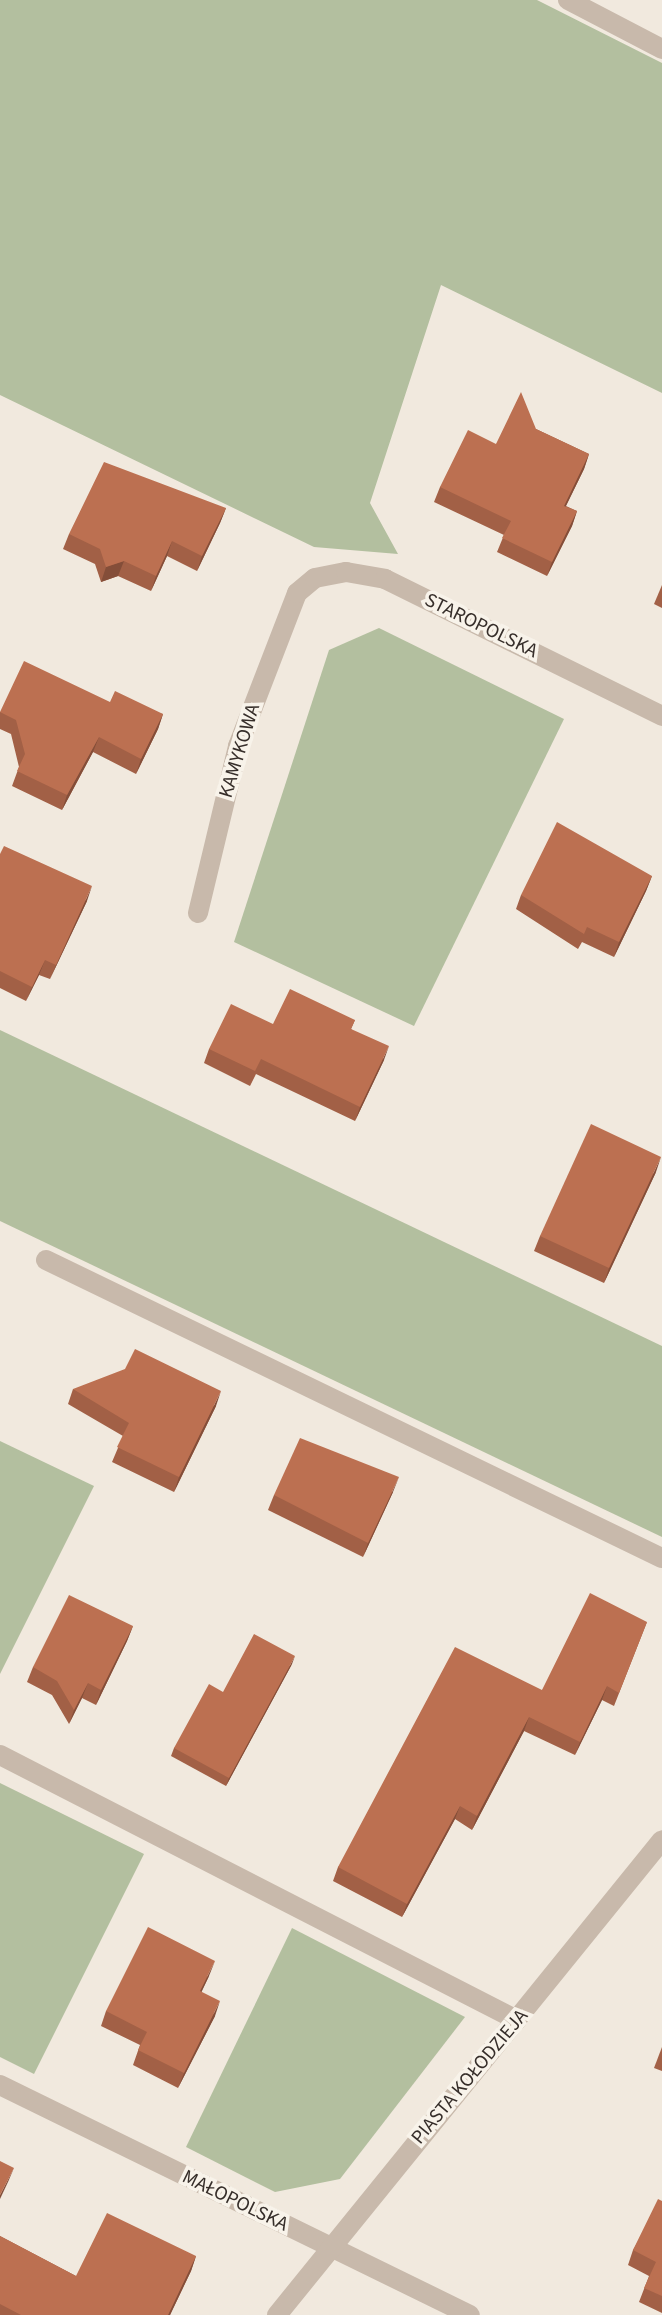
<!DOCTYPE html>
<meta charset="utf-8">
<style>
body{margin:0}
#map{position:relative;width:662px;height:2315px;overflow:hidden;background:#f1e9de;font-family:"Source Sans 3",sans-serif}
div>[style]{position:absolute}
.green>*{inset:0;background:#b3bf9f}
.lane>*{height:20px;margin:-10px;padding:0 10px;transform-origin:10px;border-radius:10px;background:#c8b9ab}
.street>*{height:20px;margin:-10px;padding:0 10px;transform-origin:10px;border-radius:10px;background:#c8b9ab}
.wall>*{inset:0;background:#a26046}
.shaded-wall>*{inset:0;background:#844e39}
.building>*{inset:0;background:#bc7051}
span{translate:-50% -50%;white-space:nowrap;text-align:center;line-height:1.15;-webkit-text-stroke:7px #f8f3ea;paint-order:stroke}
.street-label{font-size:20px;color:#362e2a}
</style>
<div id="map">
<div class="green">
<i style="clip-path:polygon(0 0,537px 0,662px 63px,662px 393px,441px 285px,370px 503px,398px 554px,314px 547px,0 395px)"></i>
<i style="clip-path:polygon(379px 628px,564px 719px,414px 1026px,234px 942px,329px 650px)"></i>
<i style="clip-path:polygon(0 1030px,662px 1346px,662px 1537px,0 1221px)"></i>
<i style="clip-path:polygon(0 1441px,94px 1486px,0 1674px)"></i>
<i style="clip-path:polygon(0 1783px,144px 1854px,34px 2074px,0 2057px)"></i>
<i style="clip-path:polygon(292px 1928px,465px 2017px,340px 2179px,275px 2192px,186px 2147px)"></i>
</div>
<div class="lane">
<i style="left:46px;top:1260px;width:684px;rotate:25.82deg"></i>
<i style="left:0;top:1755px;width:581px;rotate:27.14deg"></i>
</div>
<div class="street">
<i style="left:568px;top:0;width:106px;rotate:27.5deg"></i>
<i style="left:198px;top:913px;width:172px;rotate:-76.5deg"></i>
<i style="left:238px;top:746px;width:164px;rotate:-68.9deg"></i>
<i style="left:297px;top:593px;width:23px;rotate:-40deg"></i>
<i style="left:315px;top:578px;width:32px;rotate:-11deg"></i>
<i style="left:346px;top:572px;width:40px;rotate:10deg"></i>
<i style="left:385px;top:579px;width:309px;rotate:26.3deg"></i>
<i style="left:0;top:2085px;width:523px;rotate:26.08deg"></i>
<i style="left:277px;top:2315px;width:611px;rotate:-50.97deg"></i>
</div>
<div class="wall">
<i style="clip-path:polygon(536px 429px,589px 454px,584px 469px,566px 506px,577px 511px,572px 526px,547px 576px,497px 552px,504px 535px,434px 502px,440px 487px,496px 444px)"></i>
<i style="clip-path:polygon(226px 508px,220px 523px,197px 571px,167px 556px,151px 591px,118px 576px,101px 582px,95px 564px,63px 549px,69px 534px)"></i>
<i style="clip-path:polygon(662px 585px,662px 608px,654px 604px)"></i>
<i style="clip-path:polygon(110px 702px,163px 714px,158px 729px,136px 774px,93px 752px,62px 810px,12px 786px,19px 767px,11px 734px,0 729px,0 712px)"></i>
<i style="clip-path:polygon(0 854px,87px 901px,50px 979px,39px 975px,26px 1001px,0 988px)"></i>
<i style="clip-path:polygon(652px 876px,646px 891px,614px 957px,582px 942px,578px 949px,516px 909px,521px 895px)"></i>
<i style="clip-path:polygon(355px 1020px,351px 1029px,384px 1060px,355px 1121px,256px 1074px,250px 1086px,204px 1063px,209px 1049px,273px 1024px)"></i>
<i style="clip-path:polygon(656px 1172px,604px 1283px,534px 1251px,540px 1236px)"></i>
<i style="clip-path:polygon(73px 1389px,216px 1406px,174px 1492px,112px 1462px,123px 1436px,68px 1404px)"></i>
<i style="clip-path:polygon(393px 1492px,363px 1557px,268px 1510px,274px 1495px)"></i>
<i style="clip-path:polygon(647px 1622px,614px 1706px,602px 1700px,575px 1755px,524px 1731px,472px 1830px,455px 1819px,402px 1917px,333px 1881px,338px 1867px,542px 1690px)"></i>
<i style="clip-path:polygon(133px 1626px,127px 1641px,96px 1705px,82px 1698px,69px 1724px,52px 1695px,27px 1682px,33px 1667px)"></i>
<i style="clip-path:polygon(292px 1664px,226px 1786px,171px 1756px,174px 1748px)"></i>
<i style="clip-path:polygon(209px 1976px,201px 1992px,215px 2016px,178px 2088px,133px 2065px,140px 2045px,101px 2026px,106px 2011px)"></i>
<i style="clip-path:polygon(662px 2047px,662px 2071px,654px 2068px)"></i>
<i style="clip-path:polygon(662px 2201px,662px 2313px,639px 2302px,649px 2276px,628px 2265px,633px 2250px)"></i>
<i style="clip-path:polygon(0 2236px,76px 2276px,196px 2256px,191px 2271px,170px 2315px,0 2315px)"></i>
</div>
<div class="shaded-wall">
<i style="clip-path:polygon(589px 454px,584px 469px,559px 520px,564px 506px)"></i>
<i style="clip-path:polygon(226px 508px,220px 523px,197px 571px,202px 556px)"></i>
<i style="clip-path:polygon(577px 511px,572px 526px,547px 576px,552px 562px)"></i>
<i style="clip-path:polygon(172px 541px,167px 556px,151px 591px,156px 576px)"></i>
<i style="clip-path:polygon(124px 561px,118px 576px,101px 582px,106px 567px)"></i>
<i style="clip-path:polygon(163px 714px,158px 729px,136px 774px,141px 759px)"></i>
<i style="clip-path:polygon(99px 737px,93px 752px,62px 810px,67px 795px)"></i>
<i style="clip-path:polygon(652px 876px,646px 891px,614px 957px,619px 942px)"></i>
<i style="clip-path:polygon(92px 886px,87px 901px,50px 979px,56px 965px)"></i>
<i style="clip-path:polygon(45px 960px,39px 975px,26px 1001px,32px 987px)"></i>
<i style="clip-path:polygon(389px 1046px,384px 1060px,355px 1121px,360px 1107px)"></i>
<i style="clip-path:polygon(661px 1157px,656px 1172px,604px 1283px,609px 1268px)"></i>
<i style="clip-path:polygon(221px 1391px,216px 1406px,174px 1492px,179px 1477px)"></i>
<i style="clip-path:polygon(399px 1477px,393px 1492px,363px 1557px,368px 1543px)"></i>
<i style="clip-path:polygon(133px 1626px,127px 1641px,96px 1705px,101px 1690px)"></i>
<i style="clip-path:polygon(295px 1656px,292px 1664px,226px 1786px,229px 1778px)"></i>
<i style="clip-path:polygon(88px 1683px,82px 1698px,69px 1724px,74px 1710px)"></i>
<i style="clip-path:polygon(607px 1686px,602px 1700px,575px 1755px,580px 1742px)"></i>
<i style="clip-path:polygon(529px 1717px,524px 1731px,472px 1830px,477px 1816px)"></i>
<i style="clip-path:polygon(460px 1806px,455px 1819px,402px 1917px,407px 1904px)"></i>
<i style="clip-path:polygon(215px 1961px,209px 1976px,195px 2006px,200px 1991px)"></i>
<i style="clip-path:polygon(220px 2001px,215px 2016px,178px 2088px,184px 2073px)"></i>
<i style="clip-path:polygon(14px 2168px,8px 2182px,0 2199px,0 2195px)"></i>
<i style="clip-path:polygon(196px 2256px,191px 2271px,170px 2315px,168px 2315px)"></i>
</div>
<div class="building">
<i style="clip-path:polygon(521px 392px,536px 429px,589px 454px,564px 506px,577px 511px,552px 562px,502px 538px,511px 521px,440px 487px,468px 430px,496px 444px)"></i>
<i style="clip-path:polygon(104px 462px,226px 508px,202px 556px,172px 541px,156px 576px,124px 561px,106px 567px,100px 549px,69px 534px)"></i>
<i style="clip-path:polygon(24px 661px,110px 702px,115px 691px,163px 714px,141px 759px,99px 737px,67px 795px,17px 771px,25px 754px,16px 720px,0 712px)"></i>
<i style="clip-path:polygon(557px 822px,652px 876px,619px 942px,587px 927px,584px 934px,521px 895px)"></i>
<i style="clip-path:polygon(4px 846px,92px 886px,56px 965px,45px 960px,32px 987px,0 971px,0 854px)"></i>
<i style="clip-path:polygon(290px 989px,355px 1020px,351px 1029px,389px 1046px,360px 1107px,261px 1059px,255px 1071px,209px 1049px,231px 1004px,273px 1024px)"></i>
<i style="clip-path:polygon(591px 1124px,661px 1157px,609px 1268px,540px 1236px)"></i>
<i style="clip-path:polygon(135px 1349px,221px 1391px,179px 1477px,117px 1447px,129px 1423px,73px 1389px,125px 1369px)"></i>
<i style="clip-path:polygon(300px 1438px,399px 1477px,368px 1543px,274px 1495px)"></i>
<i style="clip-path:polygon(590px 1593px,647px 1622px,619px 1693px,607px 1686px,580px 1742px,529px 1717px,477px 1816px,460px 1806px,407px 1904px,338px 1867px,455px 1647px,542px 1690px)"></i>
<i style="clip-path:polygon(69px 1595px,133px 1626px,101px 1690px,88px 1683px,74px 1710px,57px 1681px,33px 1667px)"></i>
<i style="clip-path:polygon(254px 1634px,295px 1656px,229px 1778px,174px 1748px,209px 1684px,223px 1692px)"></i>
<i style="clip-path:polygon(148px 1927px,215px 1961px,200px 1991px,220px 2001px,184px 2073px,138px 2050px,147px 2032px,106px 2011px)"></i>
<i style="clip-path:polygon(0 2161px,14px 2168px,0 2195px)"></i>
<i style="clip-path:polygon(658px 2199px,662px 2201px,662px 2296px,644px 2288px,656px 2262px,633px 2250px)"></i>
<i style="clip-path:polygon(107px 2213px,196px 2256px,168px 2315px,21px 2315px,0 2304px,0 2236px,76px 2276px)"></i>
</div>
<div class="street-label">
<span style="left:481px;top:626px;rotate:26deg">STAROPOLSKA</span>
<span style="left:240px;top:751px;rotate:-73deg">KAMYKOWA</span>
<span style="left:470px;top:2077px;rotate:-50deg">PIASTA KOŁODZIEJA</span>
<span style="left:235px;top:2201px;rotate:26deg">MAŁOPOLSKA</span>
</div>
</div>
